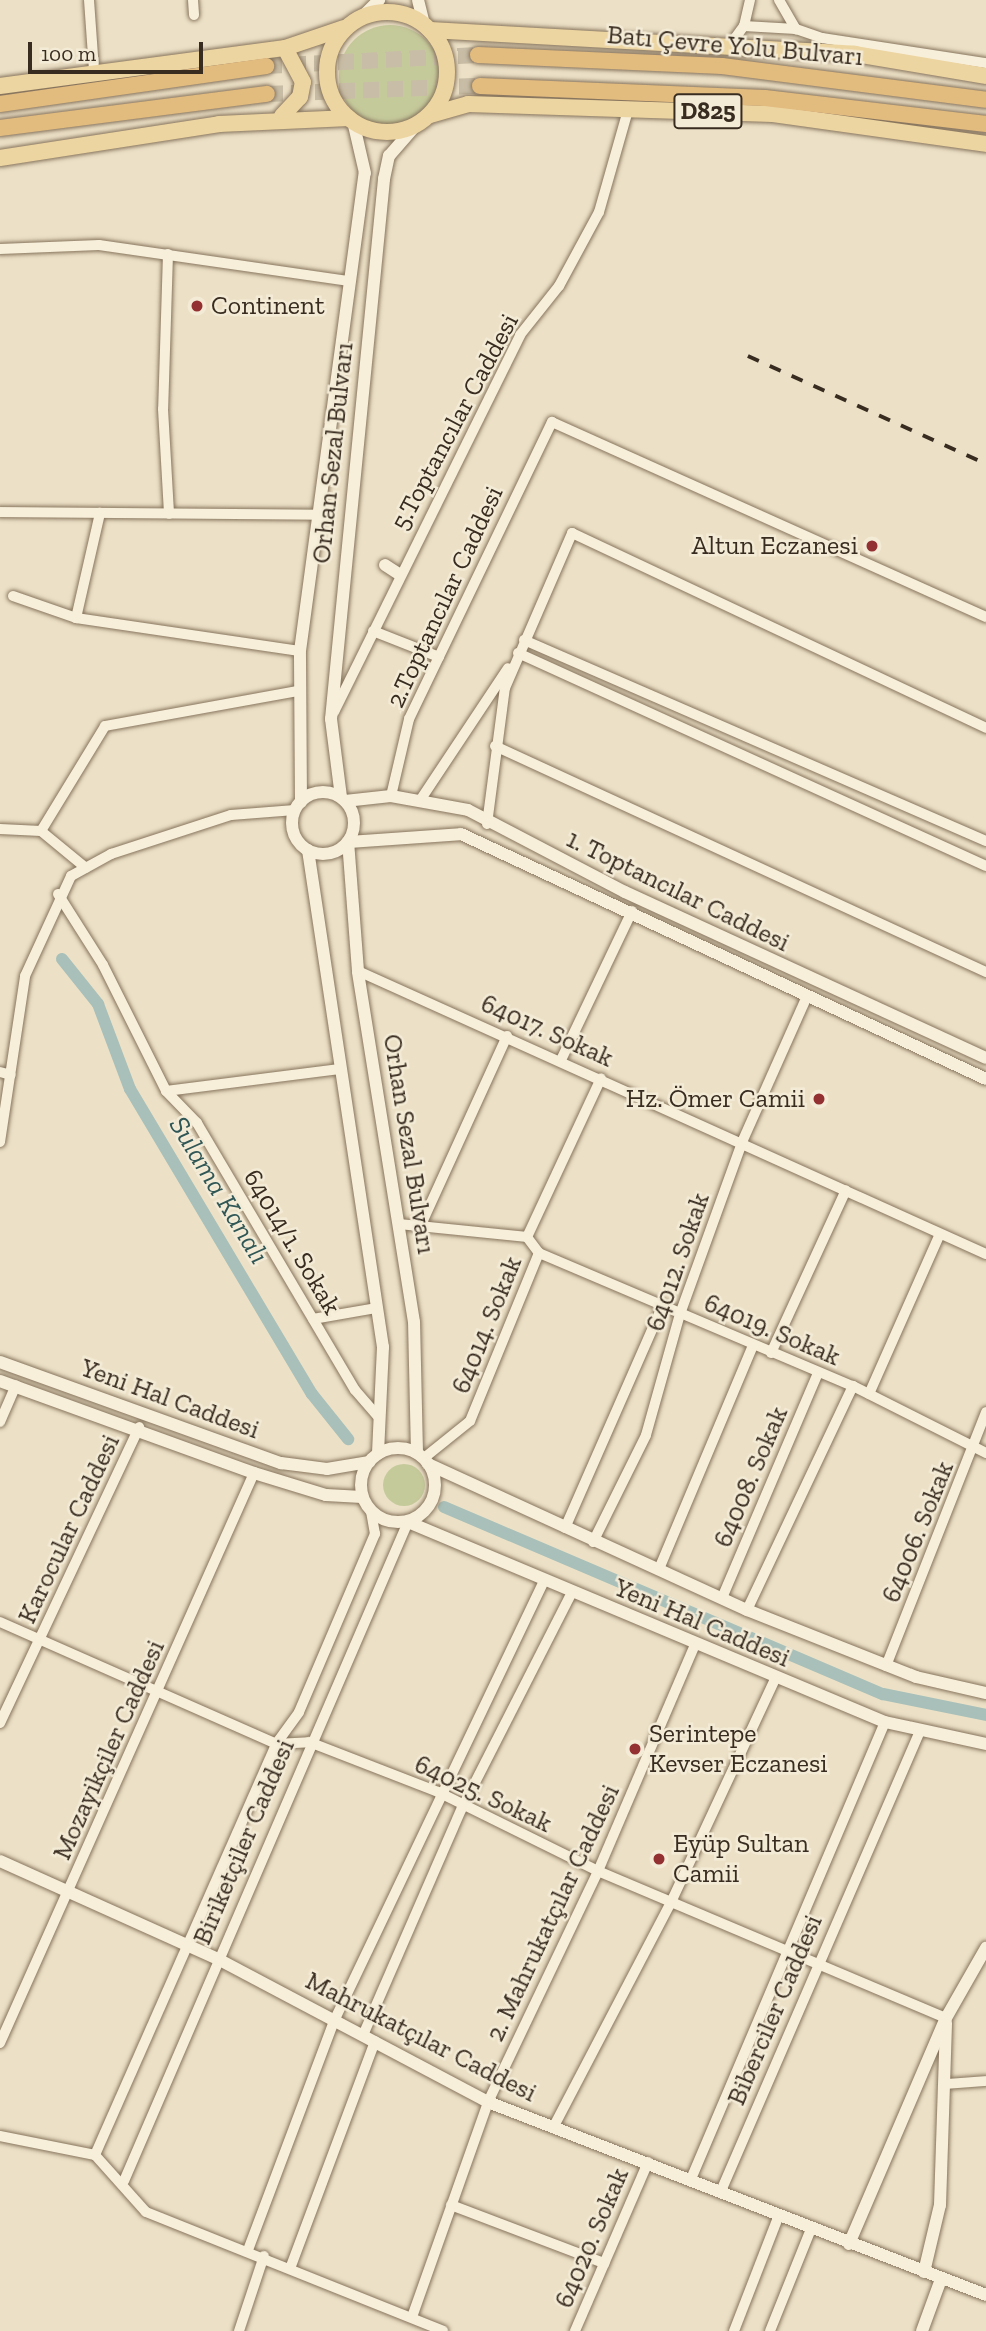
<!DOCTYPE html>
<meta charset="utf-8">
<style>
body{margin:0}
#map{position:relative;width:986px;height:2331px;overflow:hidden;background:#ece1c7;font-family:"Zilla Slab",serif}
div>[style]{position:absolute}
.green>*{inset:0;background:#c5ca9b}
.round{border-radius:50%}
.canal>*{height:12px;margin:-6px;padding:0 6px;transform-origin:6px;border-radius:6px;background:#a8c0b9}
.trunk-tunnel>*{height:16px;margin-top:-8px;transform-origin:0;background:repeating-linear-gradient(90deg,#c8bda6 0 16px,transparent 0 24px)}
.roads{filter:drop-shadow(0 0 2px #87745d) drop-shadow(0 0 2px #87745d)}
.minor>*{height:10px;margin:-5px;padding:0 5px;transform-origin:5px;border-radius:5px;background:#f7efda}
.tertiary>*{height:12px;margin:-6px;padding:0 6px;transform-origin:6px;border-radius:6px;background:#f7efda}
.tertiary>.ring{margin:-6px;padding:0;box-sizing:content-box;background:none;border:12px solid #f7efda;border-radius:50%}
.primary>*{height:16px;margin:-8px;padding:0 8px;transform-origin:8px;border-radius:8px;background:#edd5a1}
.primary>.ring{margin:-8px;padding:0;box-sizing:content-box;background:none;border:16px solid #edd5a1;border-radius:50%}
.trunk>*{height:16px;margin:-8px;padding:0 8px;transform-origin:8px;border-radius:8px;background:#e2bb7f}
.rail>*{height:3.5px;margin-top:-1.75px;transform-origin:0;background:repeating-linear-gradient(90deg,#382c20 0 12px,transparent 0 24px)}
.dots>*{width:19px;height:19px;translate:-50% -50%;box-sizing:border-box;border:4px solid #f4ebd6;border-radius:50%}
span{translate:-50% -50%;white-space:nowrap;text-align:center;line-height:1.15;-webkit-text-stroke:5px #f4ebd6;paint-order:stroke}
.shield-label span{padding:2px 5px;background:#f4ebd6;border:2px solid;border-radius:5px;-webkit-text-stroke-width:0}
.shield-label{font-size:24px;color:#382c20;font-weight:700}
.street-label{font-size:26px;color:#382c20}
.poi-label{font-size:26px;color:#382c20}
.left{translate:0 -50%;text-align:left}
.right{translate:-100% -50%;text-align:right}
.water-label{font-size:28px;color:#305755;font-style:italic}
.scale{position:absolute;left:28px;top:42px;width:175px;height:32px;box-sizing:border-box;border:4px solid #382c20;border-top:0;padding-left:9px;font-size:21px;line-height:24px;white-space:nowrap;color:#382c20;-webkit-text-stroke:5px #f4ebd6;paint-order:stroke}
</style>
<div id="map">
<div class="green">
<i class="round" style="left:339px;top:25px;width:102px;height:102px"></i>
<i class="round" style="left:383px;top:1464px;width:42px;height:42px"></i>
</div>
<div class="canal">
<i style="left:62px;top:959px;width:58px;rotate:51.3deg"></i>
<i style="left:98px;top:1004px;width:91px;rotate:69.4deg"></i>
<i style="left:130px;top:1089px;width:355px;rotate:59.2deg"></i>
<i style="left:312px;top:1394px;width:58px;rotate:51.3deg"></i>
<i style="left:444px;top:1507px;width:477px;rotate:23.1deg"></i>
<i style="left:883px;top:1694px;width:105px;rotate:11.5deg"></i>
</div>
<div class="trunk-tunnel">
<i style="left:266px;top:66px;width:212px;rotate:-3deg"></i>
<i style="left:267px;top:94px;width:213px;rotate:-2.2deg"></i>
</div>
<div class="roads">
<div class="minor">
<i style="left:89px;top:0;width:70px;rotate:85.9deg"></i>
<i style="left:193px;top:0;width:15px;rotate:86deg"></i>
<i style="left:779px;top:0;width:34px;rotate:60deg"></i>
<i style="left:796px;top:29px;width:28px;rotate:19deg"></i>
<i style="left:822px;top:38px;width:166px;rotate:8.7deg"></i>
<i style="left:744px;top:26px;width:27px;rotate:-77deg"></i>
<i style="left:730px;top:45px;width:24px;rotate:-54deg"></i>
<i style="left:744px;top:26px;width:52px;rotate:3.3deg"></i>
<i style="left:0;top:249px;width:99px;rotate:-2.3deg"></i>
<i style="left:99px;top:245px;width:253px;rotate:8.2deg"></i>
<i style="left:168px;top:254px;width:155px;rotate:91.8deg"></i>
<i style="left:163px;top:409px;width:105px;rotate:86.7deg"></i>
<i style="left:0;top:512px;width:318px;rotate:0.5deg"></i>
<i style="left:13px;top:596px;width:67px;rotate:19.2deg"></i>
<i style="left:76px;top:618px;width:226px;rotate:8.4deg"></i>
<i style="left:76px;top:618px;width:108px;rotate:-77.1deg"></i>
<i style="left:373px;top:631px;width:71px;rotate:21.5deg"></i>
<i style="left:524px;top:640px;width:504px;rotate:23.51deg"></i>
<i style="left:518px;top:653px;width:514px;rotate:24.47deg"></i>
<i style="left:334px;top:712px;width:420px;rotate:-63.7deg"></i>
<i style="left:520px;top:335px;width:63px;rotate:-51.5deg"></i>
<i style="left:559px;top:286px;width:84px;rotate:-61.6deg"></i>
<i style="left:599px;top:212px;width:109px;rotate:-74.1deg"></i>
<i style="left:495px;top:746px;width:541px;rotate:24.72deg"></i>
<i style="left:391px;top:796px;width:79px;rotate:-76.8deg"></i>
<i style="left:409px;top:719px;width:330px;rotate:-64.3deg"></i>
<i style="left:552px;top:422px;width:476px;rotate:24.2deg"></i>
<i style="left:421px;top:799px;width:157px;rotate:-56.4deg"></i>
<i style="left:487px;top:824px;width:137px;rotate:-82.5deg"></i>
<i style="left:505px;top:688px;width:169px;rotate:-66.6deg"></i>
<i style="left:572px;top:533px;width:458px;rotate:25.2deg"></i>
<i style="left:0;top:829px;width:41px;rotate:2.8deg"></i>
<i style="left:41px;top:831px;width:58px;rotate:39.4deg"></i>
<i style="left:41px;top:831px;width:123px;rotate:-58.6deg"></i>
<i style="left:105px;top:726px;width:195px;rotate:-10.3deg"></i>
<i style="left:58px;top:894px;width:84px;rotate:57.6deg"></i>
<i style="left:103px;top:965px;width:141px;rotate:63.4deg"></i>
<i style="left:166px;top:1091px;width:45px;rotate:45.9deg"></i>
<i style="left:197px;top:1123px;width:310px;rotate:59.4deg"></i>
<i style="left:355px;top:1390px;width:37px;rotate:49deg"></i>
<i style="left:358px;top:971px;width:689px;rotate:24.26deg"></i>
<i style="left:561px;top:1060px;width:165px;rotate:-64.5deg"></i>
<i style="left:0;top:1072px;width:11px;rotate:15deg"></i>
<i style="left:166px;top:1091px;width:175px;rotate:-7.2deg"></i>
<i style="left:0;top:1142px;width:168px;rotate:-81.4deg"></i>
<i style="left:25px;top:976px;width:110px;rotate:-65.3deg"></i>
<i style="left:71px;top:876px;width:46px;rotate:-28.8deg"></i>
<i style="left:111px;top:854px;width:126px;rotate:-18deg"></i>
<i style="left:231px;top:815px;width:64px;rotate:-4.5deg"></i>
<i style="left:399px;top:1224px;width:129px;rotate:5.8deg"></i>
<i style="left:420px;top:1227px;width:210px;rotate:-65.5deg"></i>
<i style="left:539px;top:1253px;width:341px;rotate:23deg"></i>
<i style="left:853px;top:1386px;width:149px;rotate:26.7deg"></i>
<i style="left:313px;top:1319px;width:65px;rotate:-9.8deg"></i>
<i style="left:771px;top:1353px;width:179px;rotate:-65.3deg"></i>
<i style="left:869px;top:1394px;width:175px;rotate:-66.1deg"></i>
<i style="left:0;top:1422px;width:40px;rotate:-66.6deg"></i>
<i style="left:424px;top:1458px;width:59px;rotate:-38.8deg"></i>
<i style="left:470px;top:1421px;width:182px;rotate:-67.7deg"></i>
<i style="left:539px;top:1253px;width:20px;rotate:-127deg"></i>
<i style="left:527px;top:1237px;width:175px;rotate:-65deg"></i>
<i style="left:565px;top:1528px;width:244px;rotate:-66.3deg"></i>
<i style="left:593px;top:1542px;width:119px;rotate:-63.6deg"></i>
<i style="left:646px;top:1435px;width:126px;rotate:-74.3deg"></i>
<i style="left:680px;top:1314px;width:185px;rotate:-70.1deg"></i>
<i style="left:743px;top:1140px;width:158px;rotate:-66deg"></i>
<i style="left:659px;top:1569px;width:243px;rotate:-67.2deg"></i>
<i style="left:722px;top:1598px;width:245px;rotate:-66.9deg"></i>
<i style="left:747px;top:1610px;width:248px;rotate:-64.7deg"></i>
<i style="left:0;top:1622px;width:302px;rotate:23.8deg"></i>
<i style="left:276px;top:1744px;width:33px;rotate:-3deg"></i>
<i style="left:309px;top:1742px;width:138px;rotate:21.2deg"></i>
<i style="left:438px;top:1792px;width:178px;rotate:26.3deg"></i>
<i style="left:598px;top:1871px;width:378px;rotate:22.9deg"></i>
<i style="left:886px;top:1666px;width:273px;rotate:-68.5deg"></i>
<i style="left:0;top:1723px;width:327px;rotate:-64.8deg"></i>
<i style="left:364px;top:2033px;width:245px;rotate:-66.5deg"></i>
<i style="left:462px;top:1808px;width:242px;rotate:-63deg"></i>
<i style="left:0;top:2043px;width:624px;rotate:-65.98deg"></i>
<i style="left:946px;top:2084px;width:40px;rotate:-4.3deg"></i>
<i style="left:553px;top:2128px;width:259px;rotate:-62.4deg"></i>
<i style="left:673px;top:1898px;width:242px;rotate:-65deg"></i>
<i style="left:0;top:2136px;width:97px;rotate:11.3deg"></i>
<i style="left:95px;top:2155px;width:76px;rotate:48.2deg"></i>
<i style="left:146px;top:2212px;width:320px;rotate:21.8deg"></i>
<i style="left:95px;top:2155px;width:449px;rotate:-66.2deg"></i>
<i style="left:276px;top:1744px;width:39px;rotate:-54deg"></i>
<i style="left:299px;top:1712px;width:194px;rotate:-66.9deg"></i>
<i style="left:375px;top:1534px;width:22px;rotate:-100deg"></i>
<i style="left:691px;top:2179px;width:496px;rotate:-67deg"></i>
<i style="left:124px;top:2181px;width:718px;rotate:-66.69deg"></i>
<i style="left:721px;top:2191px;width:501px;rotate:-66.61deg"></i>
<i style="left:451px;top:2205px;width:164px;rotate:20.8deg"></i>
<i style="left:248px;top:2250px;width:247px;rotate:-69.4deg"></i>
<i style="left:335px;top:2019px;width:483px;rotate:-64.5deg"></i>
<i style="left:291px;top:2266px;width:240px;rotate:-69.5deg"></i>
<i style="left:412px;top:2317px;width:228px;rotate:-70.5deg"></i>
<i style="left:488px;top:2102px;width:256px;rotate:-64.5deg"></i>
<i style="left:598px;top:1871px;width:244px;rotate:-66.8deg"></i>
<i style="left:239px;top:2331px;width:79px;rotate:-71.6deg"></i>
<i style="left:575px;top:2331px;width:184px;rotate:-66.6deg"></i>
<i style="left:734px;top:2331px;width:124px;rotate:-68.8deg"></i>
<i style="left:770px;top:2331px;width:110px;rotate:-68.1deg"></i>
</div>
<div class="tertiary">
<i style="left:418px;top:0;width:25px;rotate:76deg"></i>
<i style="left:363px;top:16px;width:23px;rotate:-45deg"></i>
<i style="left:385px;top:565px;width:17px;rotate:33deg"></i>
<i class="ring" style="left:292px;top:792px;width:50px;height:50px"></i>
<i style="left:341px;top:797px;width:79px;rotate:-97.3deg"></i>
<i style="left:331px;top:719px;width:543px;rotate:-84.39deg"></i>
<i style="left:384px;top:179px;width:24px;rotate:-78deg"></i>
<i style="left:389px;top:156px;width:43px;rotate:-48.8deg"></i>
<i style="left:345px;top:801px;width:46px;rotate:-6.2deg"></i>
<i style="left:391px;top:796px;width:78px;rotate:10.3deg"></i>
<i style="left:468px;top:810px;width:177px;rotate:27.6deg"></i>
<i style="left:625px;top:892px;width:397px;rotate:24.7deg"></i>
<i style="left:301px;top:802px;width:151px;rotate:-90.4deg"></i>
<i style="left:300px;top:651px;width:482px;rotate:-82.3deg"></i>
<i style="left:365px;top:173px;width:53px;rotate:-103deg"></i>
<i style="left:308px;top:850px;width:503px;rotate:81.42deg"></i>
<i style="left:383px;top:1347px;width:107px;rotate:92.7deg"></i>
<i style="left:0;top:1362px;width:299px;rotate:19.8deg"></i>
<i style="left:281px;top:1463px;width:46px;rotate:7.4deg"></i>
<i style="left:327px;top:1469px;width:43px;rotate:-9.5deg"></i>
<i style="left:0;top:1381px;width:270px;rotate:19.9deg"></i>
<i style="left:254px;top:1473px;width:75px;rotate:17deg"></i>
<i style="left:326px;top:1495px;width:36px;rotate:3deg"></i>
<i class="ring" style="left:361px;top:1448px;width:62px;height:62px"></i>
<i style="left:417px;top:1453px;width:131px;rotate:-91.3deg"></i>
<i style="left:414px;top:1322px;width:355px;rotate:-99.1deg"></i>
<i style="left:358px;top:971px;width:129px;rotate:-94.4deg"></i>
<i style="left:348px;top:842px;width:113px;rotate:-4deg"></i>
<i style="left:461px;top:834px;width:579px;rotate:25.02deg"></i>
<i style="left:428px;top:1464px;width:351px;rotate:24.6deg"></i>
<i style="left:747px;top:1610px;width:182px;rotate:21.6deg"></i>
<i style="left:916px;top:1677px;width:72px;rotate:12.9deg"></i>
<i style="left:408px;top:1522px;width:517px;rotate:22.75deg"></i>
<i style="left:885px;top:1722px;width:103px;rotate:12.3deg"></i>
<i style="left:0;top:1861px;width:239px;rotate:24.2deg"></i>
<i style="left:218px;top:1959px;width:306px;rotate:27.9deg"></i>
<i style="left:488px;top:2102px;width:534px;rotate:21.18deg"></i>
<i style="left:849px;top:2244px;width:246px;rotate:-66.8deg"></i>
<i style="left:946px;top:2018px;width:81px;rotate:-60.3deg"></i>
<i style="left:924px;top:2272px;width:69px;rotate:-76.6deg"></i>
<i style="left:940px;top:2205px;width:182px;rotate:-88.1deg"></i>
<i style="left:922px;top:2331px;width:55px;rotate:-69.9deg"></i>
</div>
<div class="primary">
<i class="ring" style="left:327px;top:12px;width:104px;height:104px"></i>
<i style="left:430px;top:30px;width:426px;rotate:3.2deg"></i>
<i style="left:855px;top:54px;width:133px;rotate:9.5deg"></i>
<i style="left:0;top:86px;width:288px;rotate:-7.6deg"></i>
<i style="left:285px;top:48px;width:62px;rotate:-18.7deg"></i>
<i style="left:430px;top:115px;width:40px;rotate:-16deg"></i>
<i style="left:468px;top:104px;width:305px;rotate:1.9deg"></i>
<i style="left:773px;top:114px;width:215px;rotate:8deg"></i>
<i style="left:282px;top:116px;width:26px;rotate:-47deg"></i>
<i style="left:300px;top:97px;width:15px;rotate:-79deg"></i>
<i style="left:303px;top:82px;width:38px;rotate:-118deg"></i>
<i style="left:0;top:158px;width:222px;rotate:-8.8deg"></i>
<i style="left:219px;top:124px;width:130px;rotate:-2.6deg"></i>
</div>
<div class="trunk">
<i style="left:478px;top:55px;width:244px;rotate:2.6deg"></i>
<i style="left:722px;top:66px;width:266px;rotate:7.3deg"></i>
<i style="left:480px;top:86px;width:285px;rotate:2.4deg"></i>
<i style="left:765px;top:98px;width:223px;rotate:6.7deg"></i>
<i style="left:0;top:104px;width:269px;rotate:-8.1deg"></i>
<i style="left:0;top:128px;width:269px;rotate:-7.3deg"></i>
</div>
</div>
<div class="rail">
<i style="left:748px;top:356px;width:261px;rotate:24.4deg"></i>
</div>
<div class="dots">
<i style="left:197px;top:306px;background:#933031"></i>
<i style="left:872px;top:546px;background:#933031"></i>
<i style="left:819px;top:1099px;background:#933031"></i>
<i style="left:635px;top:1749px;background:#933031"></i>
<i style="left:659px;top:1859px;background:#933031"></i>
</div>
<div class="shield-label">
<span style="left:708px;top:111px">D825</span>
</div>
<div class="street-label">
<span style="left:735px;top:46px;rotate:5deg">Batı Çevre Yolu Bulvarı</span>
<span style="left:455px;top:422px;rotate:-62deg">5.Toptancılar Caddesi</span>
<span style="left:333px;top:453px;rotate:-84deg">Orhan Sezal Bulvarı</span>
<span style="left:445px;top:597px;rotate:-65deg">2.Toptancılar Caddesi</span>
<span style="left:678px;top:891px;rotate:26deg">1. Toptancılar Caddesi</span>
<span style="left:547px;top:1031px;rotate:24deg">64017. Sokak</span>
<span style="left:409px;top:1144px;rotate:81deg">Orhan Sezal Bulvarı</span>
<span style="left:292px;top:1242px;rotate:59deg">64014/1. Sokak</span>
<span style="left:678px;top:1262px;rotate:-71deg">64012. Sokak</span>
<span style="left:487px;top:1325px;rotate:-68deg">64014. Sokak</span>
<span style="left:772px;top:1330px;rotate:23deg">64019. Sokak</span>
<span style="left:170px;top:1399px;rotate:20deg">Yeni Hal Caddesi</span>
<span style="left:751px;top:1477px;rotate:-67deg">64008. Sokak</span>
<span style="left:69px;top:1529px;rotate:-65deg">Karocular Caddesi</span>
<span style="left:918px;top:1532px;rotate:-68deg">64006. Sokak</span>
<span style="left:702px;top:1623px;rotate:23deg">Yeni Hal Caddesi</span>
<span style="left:109px;top:1750px;rotate:-66deg">Mozayikçiler Caddesi</span>
<span style="left:483px;top:1794px;rotate:25deg">64025. Sokak</span>
<span style="left:244px;top:1842px;rotate:-67deg">Biriketçiler Caddesi</span>
<span style="left:553px;top:1913px;rotate:-65deg">2. Mahrukatçılar Caddesi</span>
<span style="left:775px;top:2010px;rotate:-67deg">Biberciler Caddesi</span>
<span style="left:421px;top:2037px;rotate:27deg">Mahrukatçılar Caddesi</span>
<span style="left:592px;top:2238px;rotate:-67deg">64020. Sokak</span>
</div>
<div class="poi-label">
<span class="left" style="left:211px;top:306px">Continent</span>
<span class="right" style="left:858px;top:546px">Altun Eczanesi</span>
<span class="right" style="left:805px;top:1099px">Hz. Ömer Camii</span>
<span class="left" style="left:649px;top:1749px">Serintepe<br>Kevser Eczanesi</span>
<span class="left" style="left:673px;top:1859px">Eyüp Sultan<br>Camii</span>
</div>
<div class="water-label">
<span style="left:219px;top:1190px;rotate:59deg">Sulama Kanalı</span>
</div>
<div class="scale">100 m</div>
</div>
